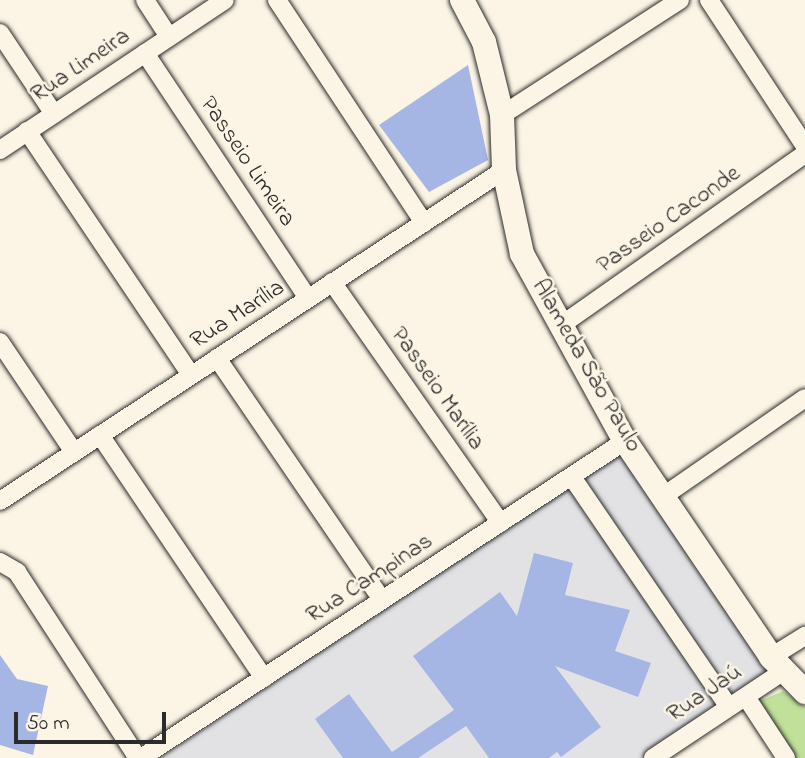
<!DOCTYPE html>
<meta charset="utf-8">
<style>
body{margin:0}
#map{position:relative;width:805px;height:758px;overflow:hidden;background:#fcf5e5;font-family:"Indie Flower",sans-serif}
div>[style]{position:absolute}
.built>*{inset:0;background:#e2e2e5}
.green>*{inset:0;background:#c0e19a}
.building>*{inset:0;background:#a5b5e4}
.roads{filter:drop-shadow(0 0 2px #2b2b2b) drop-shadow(0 0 2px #2b2b2b)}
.street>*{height:18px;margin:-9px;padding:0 9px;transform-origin:9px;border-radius:9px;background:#fcf5e5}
.secondary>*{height:24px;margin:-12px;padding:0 12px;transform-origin:12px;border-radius:12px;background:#fcf5e5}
span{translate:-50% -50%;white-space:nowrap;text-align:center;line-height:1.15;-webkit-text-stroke:5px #fcf5e5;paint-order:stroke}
.street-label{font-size:24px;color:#2b2b2b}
.scale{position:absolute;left:14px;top:712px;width:152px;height:32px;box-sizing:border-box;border:4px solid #2b2b2b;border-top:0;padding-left:9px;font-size:21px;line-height:24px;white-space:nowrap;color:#2b2b2b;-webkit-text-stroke:5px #fcf5e5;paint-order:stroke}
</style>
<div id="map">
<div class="built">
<i style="clip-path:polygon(623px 450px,768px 674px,641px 758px,161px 758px)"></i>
</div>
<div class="green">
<i style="clip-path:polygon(783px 691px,805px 707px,805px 758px,793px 758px,756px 703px)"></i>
</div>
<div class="building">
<i style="clip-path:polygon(468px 65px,488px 160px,429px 192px,379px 125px)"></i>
<i style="clip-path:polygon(534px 553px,573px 563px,565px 595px,630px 610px,615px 651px,651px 663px,638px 697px,555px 666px,601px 727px,561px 757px,557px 752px,549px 758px,489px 758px,466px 726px,418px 758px,343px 758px,315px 719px,349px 694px,392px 752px,454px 710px,413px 656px,500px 592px,517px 616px)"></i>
<i style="clip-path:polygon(0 655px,17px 679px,48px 686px,33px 755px,0 745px)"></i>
</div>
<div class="roads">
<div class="street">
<i style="left:145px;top:0;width:44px;rotate:57deg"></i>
<i style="left:277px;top:0;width:267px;rotate:56.6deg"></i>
<i style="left:709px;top:0;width:175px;rotate:56.7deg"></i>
<i style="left:0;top:33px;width:97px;rotate:56.3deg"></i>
<i style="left:145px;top:53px;width:294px;rotate:56.4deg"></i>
<i style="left:502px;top:115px;width:212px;rotate:-32.9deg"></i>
<i style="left:27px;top:131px;width:294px;rotate:56.1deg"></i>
<i style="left:0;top:150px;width:270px;rotate:-33.7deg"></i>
<i style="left:332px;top:282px;width:294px;rotate:55deg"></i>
<i style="left:560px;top:326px;width:299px;rotate:-35.1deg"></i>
<i style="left:0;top:342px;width:133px;rotate:56.1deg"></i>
<i style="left:217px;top:358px;width:293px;rotate:55.7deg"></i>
<i style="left:100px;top:435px;width:293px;rotate:56deg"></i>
<i style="left:572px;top:477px;width:278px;rotate:55.7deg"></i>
<i style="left:665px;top:495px;width:170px;rotate:-34.7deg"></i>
<i style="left:0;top:501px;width:603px;rotate:-33.29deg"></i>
<i style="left:0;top:562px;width:20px;rotate:30deg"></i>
<i style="left:17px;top:572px;width:222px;rotate:57deg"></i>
<i style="left:771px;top:657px;width:40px;rotate:-32deg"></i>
<i style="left:746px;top:697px;width:73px;rotate:56.7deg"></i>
<i style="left:141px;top:758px;width:579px;rotate:-33.22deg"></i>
<i style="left:653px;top:758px;width:157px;rotate:-33.6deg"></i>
</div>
<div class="secondary">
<i style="left:462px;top:0;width:47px;rotate:62.4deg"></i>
<i style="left:484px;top:42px;width:75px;rotate:76.1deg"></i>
<i style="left:502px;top:115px;width:55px;rotate:87.9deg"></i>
<i style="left:504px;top:170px;width:86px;rotate:77.9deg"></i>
<i style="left:522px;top:254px;width:213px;rotate:61.2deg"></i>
<i style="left:625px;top:441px;width:261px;rotate:55.9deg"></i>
<i style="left:771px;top:657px;width:49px;rotate:45.8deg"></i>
</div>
</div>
<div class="street-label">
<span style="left:81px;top:66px;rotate:-34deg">Rua Limeira</span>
<span style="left:247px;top:162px;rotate:56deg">Passeio Limeira</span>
<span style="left:669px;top:220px;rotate:-35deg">Passeio Caconde</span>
<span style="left:238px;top:315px;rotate:-33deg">Rua Marília</span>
<span style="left:586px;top:366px;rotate:60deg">Alameda São Paulo</span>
<span style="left:437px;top:389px;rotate:55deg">Passeio Marília</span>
<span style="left:370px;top:579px;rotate:-33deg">Rua Campinas</span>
<span style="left:705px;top:694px;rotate:-34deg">Rua Jaú</span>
</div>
<div class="scale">50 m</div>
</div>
